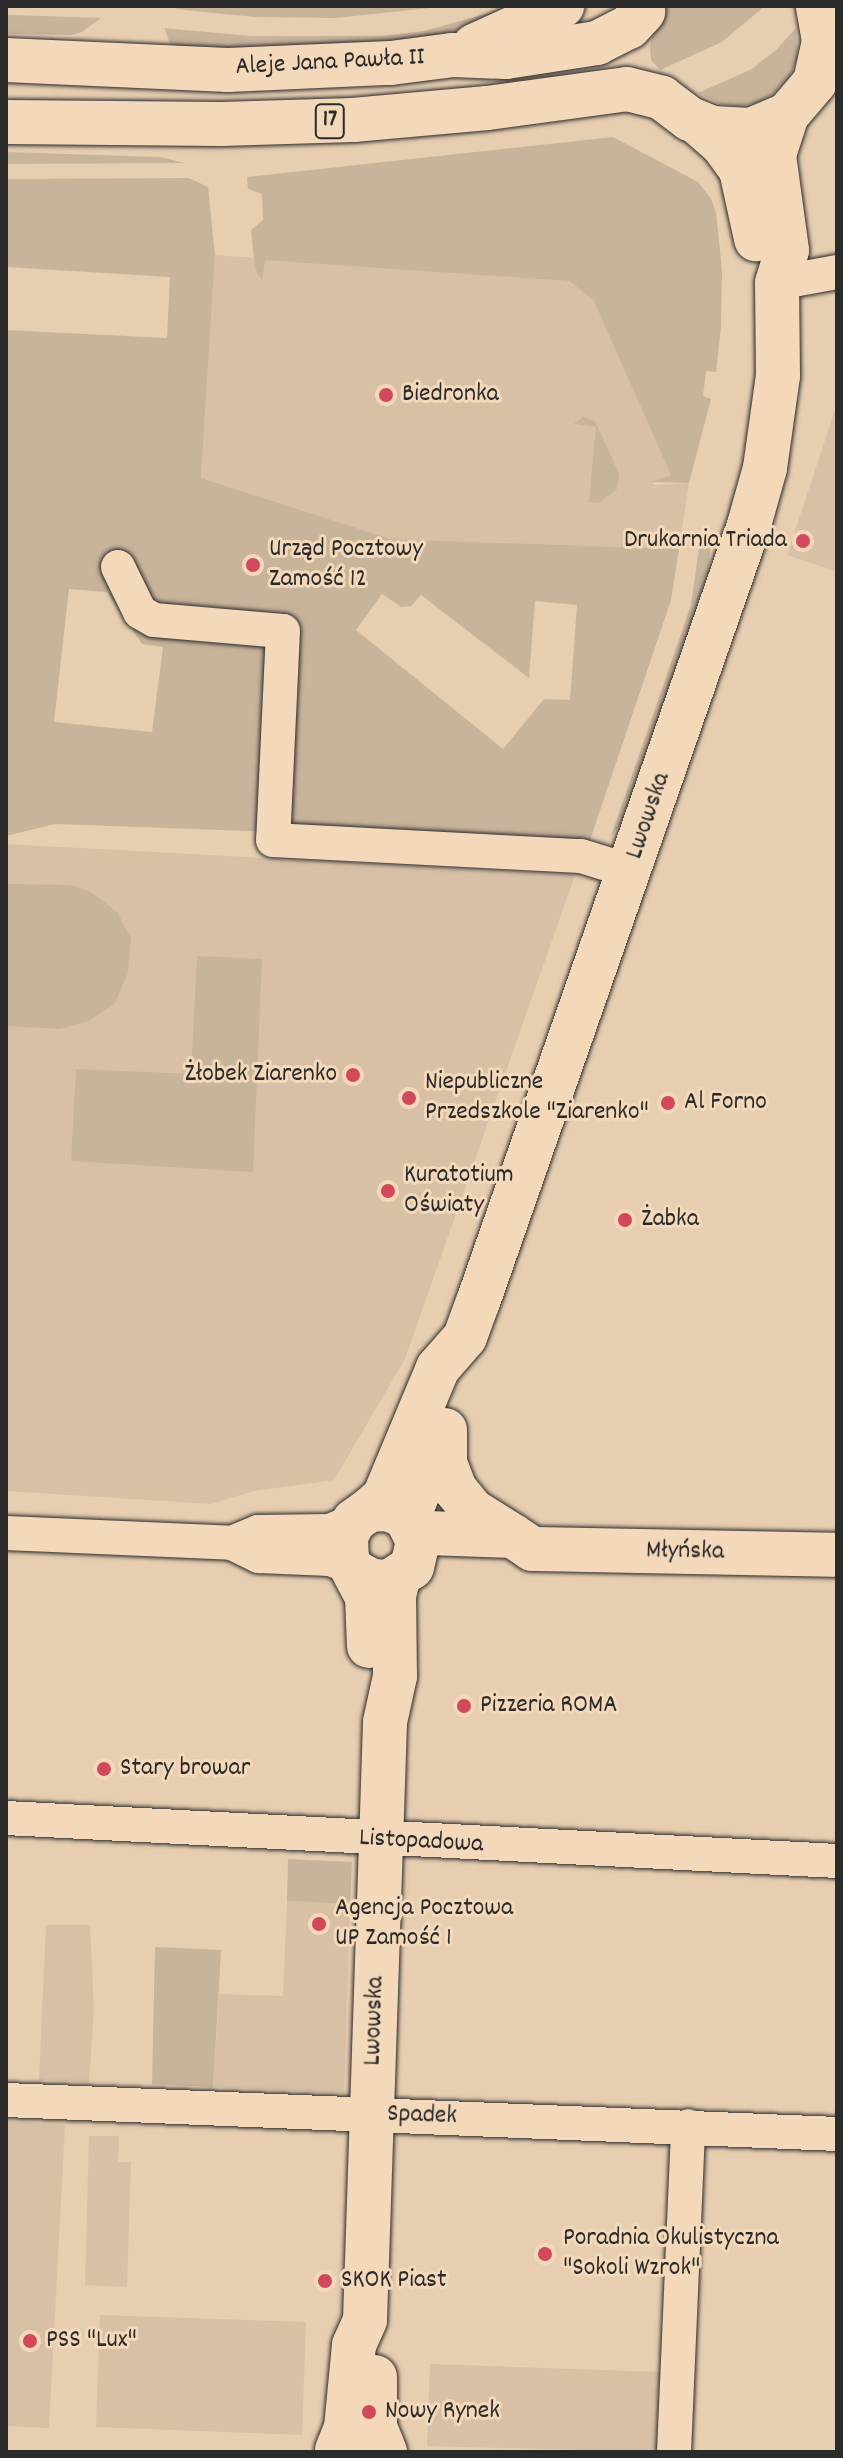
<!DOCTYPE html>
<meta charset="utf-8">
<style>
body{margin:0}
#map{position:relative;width:843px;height:2458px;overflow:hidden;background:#e7ceb1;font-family:Dekko,sans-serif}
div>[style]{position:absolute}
.built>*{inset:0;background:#d7c0a6}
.green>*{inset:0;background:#c8b39b}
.roads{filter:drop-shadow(0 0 2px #2b2b2b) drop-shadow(0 0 2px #2b2b2b)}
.street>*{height:34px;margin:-17px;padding:0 17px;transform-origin:17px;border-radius:17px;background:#f3d8ba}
.secondary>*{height:44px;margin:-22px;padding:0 22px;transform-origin:22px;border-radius:22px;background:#f3d8ba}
.highway>*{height:44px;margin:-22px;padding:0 22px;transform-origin:22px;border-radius:22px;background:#f3d8ba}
.dots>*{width:22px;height:22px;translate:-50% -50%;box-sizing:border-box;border:4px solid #f3d8ba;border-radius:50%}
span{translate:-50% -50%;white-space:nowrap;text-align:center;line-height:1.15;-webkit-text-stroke:6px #f3d8ba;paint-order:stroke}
.shield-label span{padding:2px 6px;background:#f3d8ba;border:2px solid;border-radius:6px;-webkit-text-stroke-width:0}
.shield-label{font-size:24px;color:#2b2b2b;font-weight:700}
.street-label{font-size:26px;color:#2b2b2b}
.poi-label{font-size:26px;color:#2b2b2b}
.left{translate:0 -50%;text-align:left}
.right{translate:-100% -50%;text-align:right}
.frame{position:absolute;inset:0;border:8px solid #2b2b2b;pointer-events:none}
</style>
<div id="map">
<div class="built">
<i style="clip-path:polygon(215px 255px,568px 281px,594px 300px,672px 476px,652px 482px,655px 485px,689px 483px,679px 549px,391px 539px,201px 478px)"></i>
<i style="clip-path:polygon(837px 404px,837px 572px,787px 555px)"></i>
<i style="clip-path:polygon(6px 844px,575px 875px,405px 1359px,334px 1480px,254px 1491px,211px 1504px,6px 1491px)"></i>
<i style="clip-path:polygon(287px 1901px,350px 1904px,344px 2093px,213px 2087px,219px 1994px,283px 1996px)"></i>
<i style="clip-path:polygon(46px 1925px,90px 1925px,94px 2009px,89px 2082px,39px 2080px)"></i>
<i style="clip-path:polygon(6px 2121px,65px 2125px,49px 2428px,6px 2426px)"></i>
<i style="clip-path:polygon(89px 2136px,119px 2136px,118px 2162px,131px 2162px,127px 2287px,85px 2285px)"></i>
<i style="clip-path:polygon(100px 2315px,306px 2322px,302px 2435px,96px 2427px)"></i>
<i style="clip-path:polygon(430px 2364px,660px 2372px,657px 2452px,427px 2446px)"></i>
</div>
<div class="green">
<i style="clip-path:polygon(184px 6px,448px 6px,336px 18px,255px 17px,175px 9px)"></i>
<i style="clip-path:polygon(666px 6px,765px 6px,722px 42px,660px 70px,651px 60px,650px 46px,656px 21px)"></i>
<i style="clip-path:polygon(507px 8px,454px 35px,394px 44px,178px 49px,170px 43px,164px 28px,250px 36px,381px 36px,424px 31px)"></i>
<i style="clip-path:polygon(6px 15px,11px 15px,101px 18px,82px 32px,71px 35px,6px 34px)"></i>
<i style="clip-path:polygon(796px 28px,797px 58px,789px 78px,774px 93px,758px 103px,739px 106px,721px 104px,698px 93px,752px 69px,776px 50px)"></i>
<i style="clip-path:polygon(613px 137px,698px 182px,711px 199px,716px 212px,722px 271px,721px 327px,716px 372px,706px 371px,703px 396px,711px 399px,689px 483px,651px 482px,671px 475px,594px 301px,569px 281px,265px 260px,262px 281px,255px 269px,251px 230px,263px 220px,262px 194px,248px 189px,247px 177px)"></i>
<i style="clip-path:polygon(6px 152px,160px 157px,185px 163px,6px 164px)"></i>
<i style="clip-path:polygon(evenodd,189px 178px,208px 187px,215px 255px,201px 478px,391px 539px,679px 549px,671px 600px,589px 843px,55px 824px,6px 836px,6px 330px,167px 338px,170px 277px,6px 267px,6px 179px,189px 178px,69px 589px,107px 592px,142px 644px,163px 647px,152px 732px,54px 722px,69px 589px,189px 178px,382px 594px,401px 607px,411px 606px,421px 595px,529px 678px,535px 601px,577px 605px,570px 700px,544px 699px,503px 749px,356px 630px,382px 594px)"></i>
<i style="clip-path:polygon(583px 417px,595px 421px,619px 474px,617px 489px,599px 503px,589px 502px,596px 427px,574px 424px)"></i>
<i style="clip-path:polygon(701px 534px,710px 550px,709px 572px,623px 821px,611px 836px,691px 605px)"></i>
<i style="clip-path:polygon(6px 884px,72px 885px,91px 892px,117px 912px,131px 938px,128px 973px,115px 1003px,89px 1021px,59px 1029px,6px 1026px)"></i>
<i style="clip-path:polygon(197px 956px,262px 959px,253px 1172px,71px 1161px,76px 1069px,191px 1074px)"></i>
<i style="clip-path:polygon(288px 1859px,352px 1862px,350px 1904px,287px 1901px)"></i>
<i style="clip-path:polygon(155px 1947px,221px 1950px,213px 2087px,152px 2084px)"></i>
</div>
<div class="roads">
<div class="street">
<i style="left:777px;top:283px;width:61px;rotate:-10.4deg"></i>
<i style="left:118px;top:567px;width:50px;rotate:63.9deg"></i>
<i style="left:140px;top:612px;width:16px;rotate:30deg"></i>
<i style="left:154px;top:620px;width:129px;rotate:4.9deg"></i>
<i style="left:283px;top:631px;width:209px;rotate:92.7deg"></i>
<i style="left:273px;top:840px;width:308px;rotate:3deg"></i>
<i style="left:581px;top:856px;width:51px;rotate:17deg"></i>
<i style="left:6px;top:1533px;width:226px;rotate:2.5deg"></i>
<i style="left:232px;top:1543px;width:30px;rotate:26deg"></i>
<i style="left:259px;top:1556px;width:71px;rotate:2.4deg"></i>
<i style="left:330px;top:1559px;width:22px;rotate:21deg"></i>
<i style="left:232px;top:1543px;width:28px;rotate:-23deg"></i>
<i style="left:258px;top:1532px;width:72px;rotate:-0.8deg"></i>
<i style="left:330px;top:1531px;width:26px;rotate:-23deg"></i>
<i style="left:6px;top:1818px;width:832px;rotate:2.96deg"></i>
<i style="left:6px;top:2100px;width:832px;rotate:2.34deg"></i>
<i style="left:674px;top:2452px;width:326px;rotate:-87.5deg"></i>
</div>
<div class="secondary">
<i style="left:699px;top:124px;width:32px;rotate:41deg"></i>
<i style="left:723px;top:145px;width:31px;rotate:54deg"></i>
<i style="left:741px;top:170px;width:71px;rotate:77.7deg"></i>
<i style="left:445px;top:1430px;width:33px;rotate:90deg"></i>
<i style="left:445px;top:1463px;width:28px;rotate:69deg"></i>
<i style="left:455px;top:1489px;width:28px;rotate:51deg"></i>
<i style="left:473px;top:1511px;width:47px;rotate:32deg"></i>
<i style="left:434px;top:1454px;width:58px;rotate:112.2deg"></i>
<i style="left:412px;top:1508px;width:16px;rotate:90deg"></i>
<i style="left:412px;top:1524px;width:17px;rotate:31deg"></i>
<i style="left:427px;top:1533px;width:86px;rotate:2deg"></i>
<i style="left:513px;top:1536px;width:23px;rotate:34deg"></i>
<i style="left:532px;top:1549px;width:305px;rotate:1.1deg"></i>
<i style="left:369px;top:1510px;width:20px;rotate:-41deg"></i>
<i style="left:384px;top:1497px;width:140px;rotate:-67.3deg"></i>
<i style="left:438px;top:1368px;width:41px;rotate:-48.9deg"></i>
<i style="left:465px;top:1337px;width:37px;rotate:-70deg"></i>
<i style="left:478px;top:1302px;width:823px;rotate:-70.77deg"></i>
<i style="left:749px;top:525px;width:59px;rotate:-74.3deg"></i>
<i style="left:765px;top:468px;width:93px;rotate:-82deg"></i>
<i style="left:778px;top:376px;width:93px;rotate:-90.6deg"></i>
<i style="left:777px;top:283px;width:34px;rotate:-73deg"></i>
<i style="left:787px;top:250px;width:96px;rotate:-97.8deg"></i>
<i style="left:774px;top:155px;width:42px;rotate:-72deg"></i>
<i style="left:357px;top:1573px;width:17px;rotate:28deg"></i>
<i style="left:372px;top:1581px;width:17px;rotate:3deg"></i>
<i style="left:389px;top:1582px;width:27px;rotate:-33deg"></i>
<i style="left:412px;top:1567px;width:27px;rotate:-77deg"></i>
<i style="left:418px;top:1541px;width:27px;rotate:-117deg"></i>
<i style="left:406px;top:1517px;width:20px;rotate:-156deg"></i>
<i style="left:388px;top:1509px;width:19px;rotate:177deg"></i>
<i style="left:369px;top:1510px;width:19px;rotate:144deg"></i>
<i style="left:354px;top:1521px;width:17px;rotate:118deg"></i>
<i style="left:346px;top:1536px;width:23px;rotate:88deg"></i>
<i style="left:347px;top:1559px;width:43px;rotate:62.2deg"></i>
<i style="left:367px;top:1597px;width:49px;rotate:87.7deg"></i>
<i style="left:375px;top:2377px;width:50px;rotate:90deg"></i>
<i style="left:375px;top:2427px;width:27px;rotate:68deg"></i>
<i style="left:337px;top:2450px;width:24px;rotate:-68deg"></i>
<i style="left:346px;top:2428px;width:83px;rotate:-84.5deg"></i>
<i style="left:354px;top:2345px;width:27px;rotate:-66deg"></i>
<i style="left:365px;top:2320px;width:598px;rotate:-88.08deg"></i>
<i style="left:385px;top:1722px;width:47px;rotate:-77.7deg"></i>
<i style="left:395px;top:1676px;width:80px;rotate:-90.7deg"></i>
<i style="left:394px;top:1596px;width:17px;rotate:-77deg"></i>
</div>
<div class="highway">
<i style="left:474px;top:46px;width:97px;rotate:-24.4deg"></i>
<i style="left:6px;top:60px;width:222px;rotate:2.6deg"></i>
<i style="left:228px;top:70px;width:163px;rotate:-2.5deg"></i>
<i style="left:391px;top:63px;width:63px;rotate:-7.4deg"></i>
<i style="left:453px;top:55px;width:53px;rotate:2.2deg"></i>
<i style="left:506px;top:57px;width:92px;rotate:-8.7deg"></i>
<i style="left:597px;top:43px;width:36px;rotate:-27deg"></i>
<i style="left:629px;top:27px;width:21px;rotate:-47deg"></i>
<i style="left:6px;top:122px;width:215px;rotate:0.5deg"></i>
<i style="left:221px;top:124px;width:132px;rotate:-1.7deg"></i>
<i style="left:353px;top:120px;width:135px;rotate:-5.1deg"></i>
<i style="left:487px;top:108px;width:141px;rotate:-7.7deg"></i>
<i style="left:627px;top:89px;width:36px;rotate:14deg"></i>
<i style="left:662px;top:98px;width:35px;rotate:37deg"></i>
<i style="left:690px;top:119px;width:24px;rotate:22deg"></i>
<i style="left:712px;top:128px;width:39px;rotate:3deg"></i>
<i style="left:751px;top:130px;width:39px;rotate:-23deg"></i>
<i style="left:787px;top:115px;width:43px;rotate:-49.7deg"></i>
<i style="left:815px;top:82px;width:42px;rotate:-77.6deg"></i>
<i style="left:824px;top:41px;width:36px;rotate:-100deg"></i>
</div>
</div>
<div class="dots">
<i style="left:386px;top:395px;background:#d1495b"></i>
<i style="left:803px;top:541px;background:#d1495b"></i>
<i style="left:253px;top:565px;background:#d1495b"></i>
<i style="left:353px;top:1075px;background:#d1495b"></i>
<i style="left:409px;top:1098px;background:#d1495b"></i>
<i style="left:668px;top:1103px;background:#d1495b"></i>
<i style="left:388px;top:1191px;background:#d1495b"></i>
<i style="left:625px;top:1220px;background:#d1495b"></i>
<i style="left:464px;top:1706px;background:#d1495b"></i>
<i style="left:104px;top:1769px;background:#d1495b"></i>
<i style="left:319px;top:1924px;background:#d1495b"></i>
<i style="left:545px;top:2254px;background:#d1495b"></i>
<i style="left:325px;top:2281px;background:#d1495b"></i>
<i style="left:30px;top:2341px;background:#d1495b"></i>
<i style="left:369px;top:2412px;background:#d1495b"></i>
</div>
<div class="shield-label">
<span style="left:330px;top:121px">17</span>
</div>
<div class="street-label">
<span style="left:330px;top:63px;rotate:-3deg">Aleje Jana Pawła II</span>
<span style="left:649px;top:816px;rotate:-71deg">Lwowska</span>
<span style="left:685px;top:1552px;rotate:1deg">Młyńska</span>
<span style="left:421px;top:1842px;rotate:3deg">Listopadowa</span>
<span style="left:375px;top:2021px;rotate:-88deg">Lwowska</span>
<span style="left:422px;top:2116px;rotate:2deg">Spadek</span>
</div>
<div class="poi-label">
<span class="left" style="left:402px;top:395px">Biedronka</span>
<span class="right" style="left:787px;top:541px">Drukarnia Triada</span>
<span class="left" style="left:269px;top:565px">Urząd Pocztowy<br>Zamość 12</span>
<span class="right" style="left:337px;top:1075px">Żłobek Ziarenko</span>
<span class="left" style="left:425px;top:1098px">Niepubliczne<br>Przedszkole "Ziarenko"</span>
<span class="left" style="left:684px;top:1103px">Al Forno</span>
<span class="left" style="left:404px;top:1191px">Kuratotium<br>Oświaty</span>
<span class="left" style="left:641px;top:1220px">Żabka</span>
<span class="left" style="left:480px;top:1706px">Pizzeria ROMA</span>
<span class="left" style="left:120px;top:1769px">Stary browar</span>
<span class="left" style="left:335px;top:1924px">Agencja Pocztowa<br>UP Zamość 1</span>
<span class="left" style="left:563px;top:2254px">Poradnia Okulistyczna<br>"Sokoli Wzrok"</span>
<span class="left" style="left:341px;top:2281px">SKOK Piast</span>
<span class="left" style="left:46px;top:2341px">PSS "Lux"</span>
<span class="left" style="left:385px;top:2412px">Nowy Rynek</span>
</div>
<div class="frame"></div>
</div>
